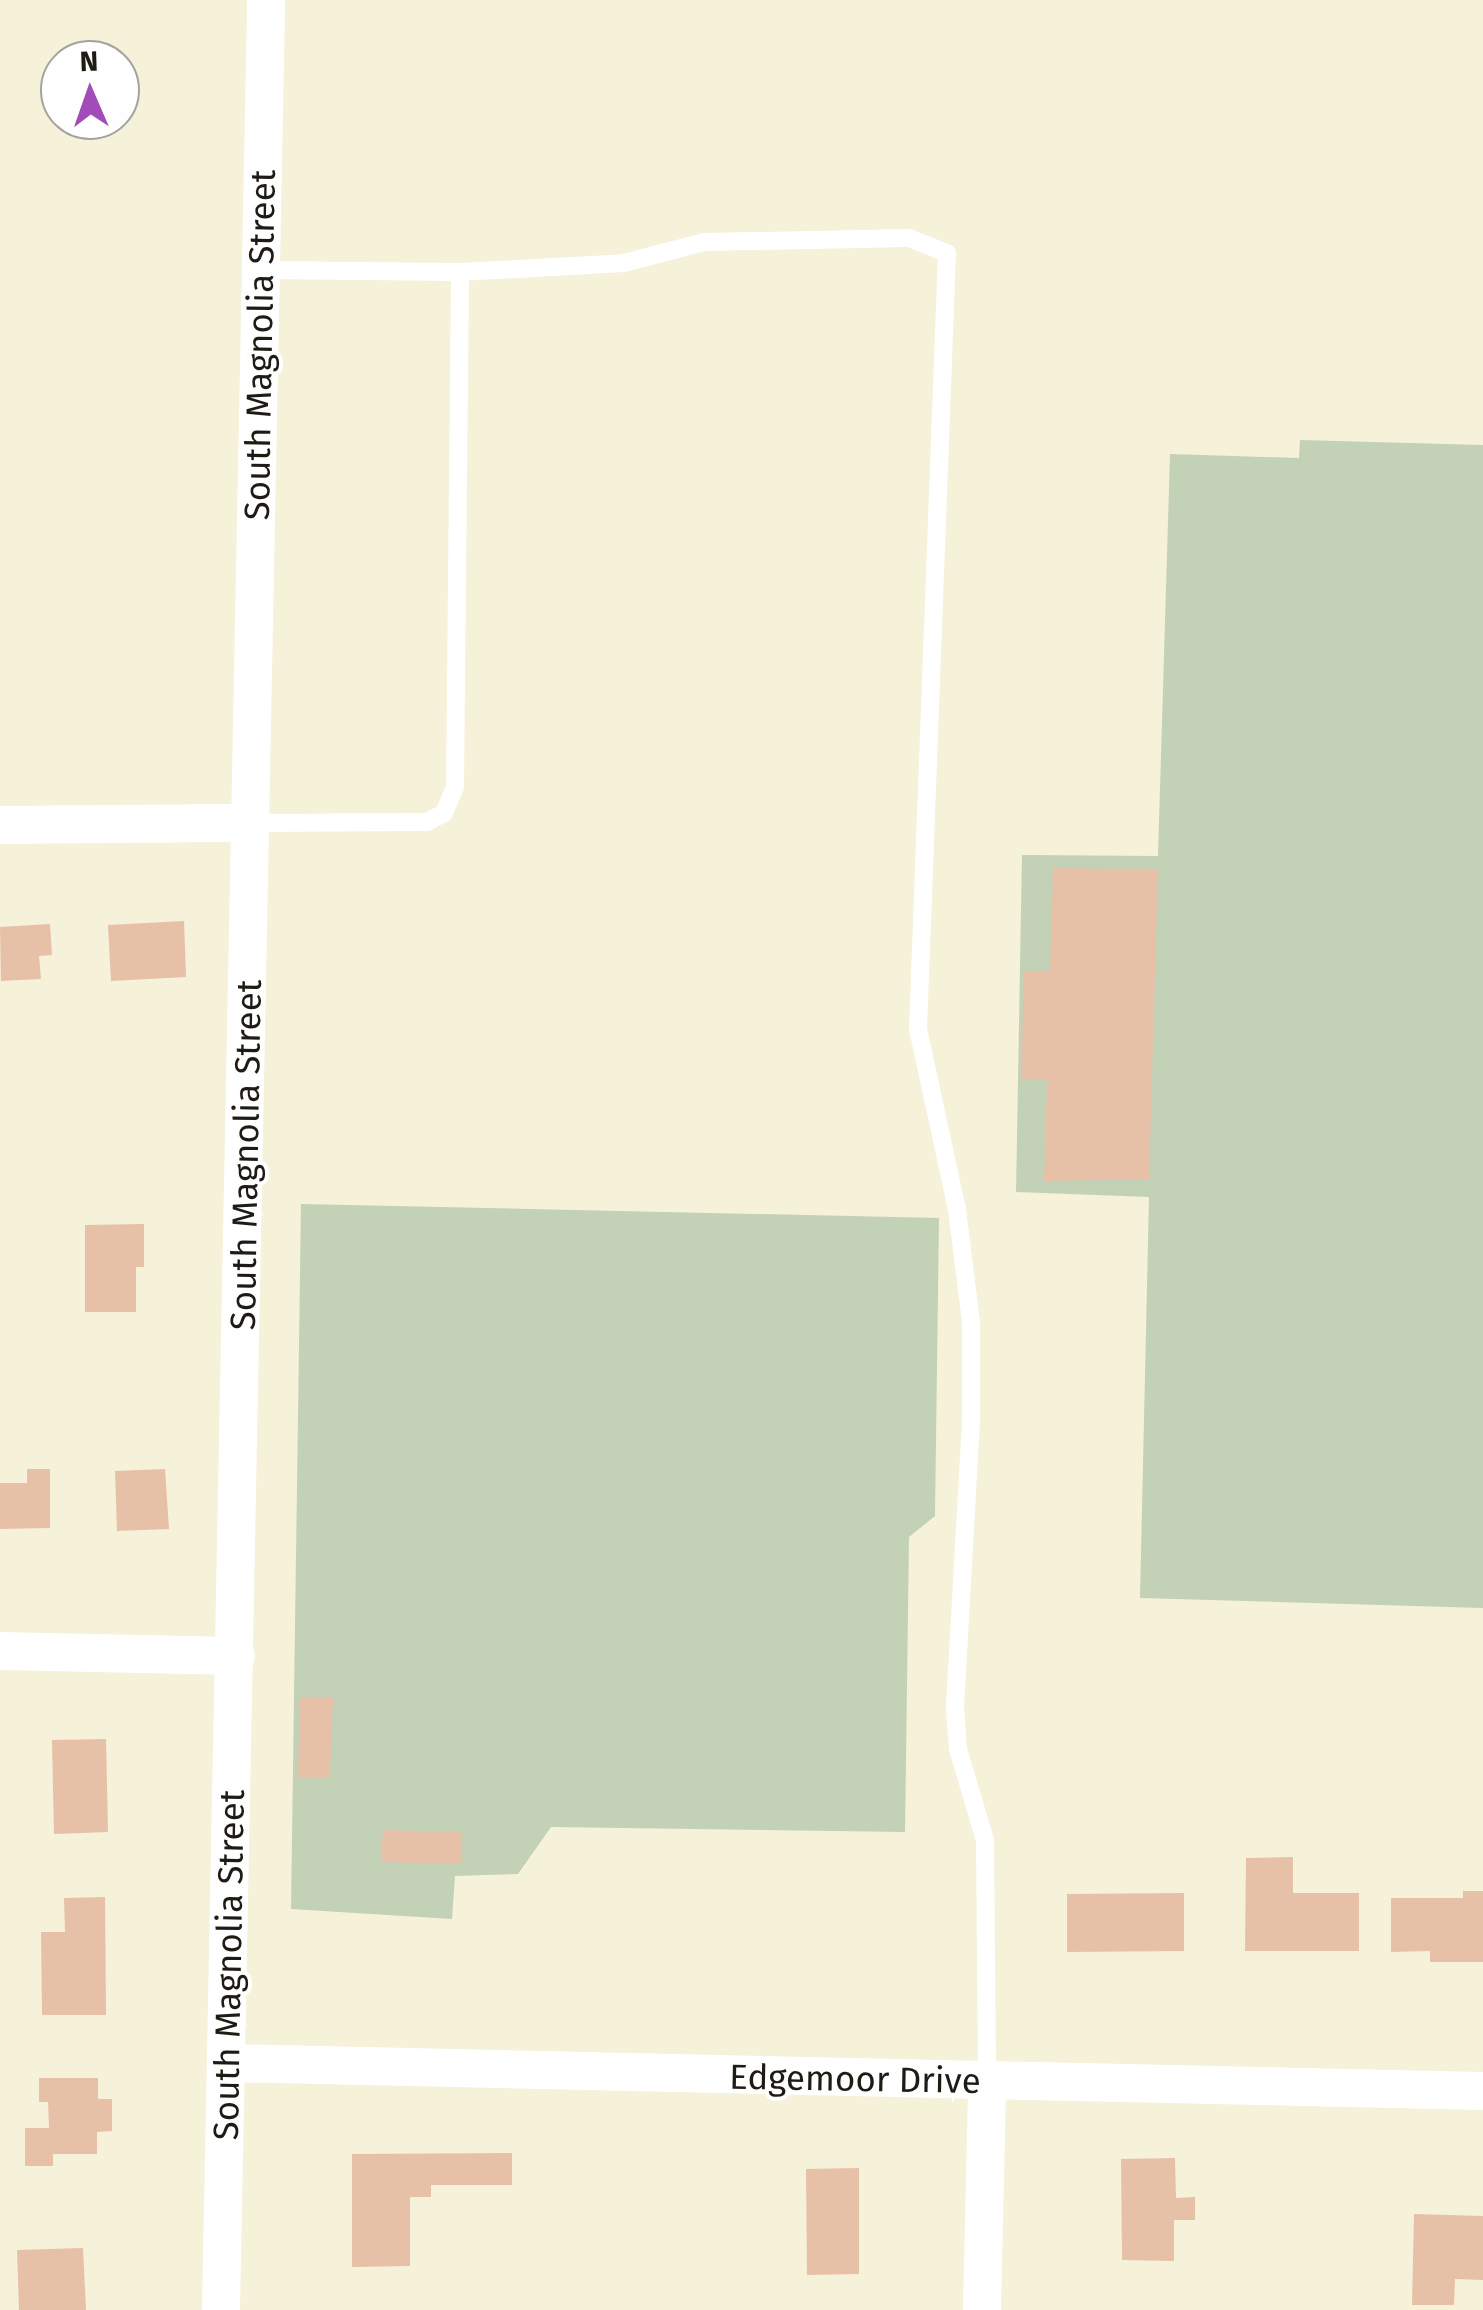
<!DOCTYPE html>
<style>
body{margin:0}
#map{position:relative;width:1483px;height:2310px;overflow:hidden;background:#f6f1d9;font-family:"Fira Sans",sans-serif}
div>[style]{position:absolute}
.green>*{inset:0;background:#c3d1b7}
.building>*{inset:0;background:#e7c0a8}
.service>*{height:18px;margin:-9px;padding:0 9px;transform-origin:9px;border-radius:9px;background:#fff}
.minor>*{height:38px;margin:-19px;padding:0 19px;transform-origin:19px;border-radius:19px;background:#fff}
span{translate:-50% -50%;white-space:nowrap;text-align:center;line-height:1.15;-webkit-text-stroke:8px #fefefe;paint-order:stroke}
.street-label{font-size:35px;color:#1d1b13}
.north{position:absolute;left:40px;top:40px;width:100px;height:100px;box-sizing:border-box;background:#fefefe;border:2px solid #a4a3a0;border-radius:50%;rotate:358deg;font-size:28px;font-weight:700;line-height:40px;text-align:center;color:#1d1b13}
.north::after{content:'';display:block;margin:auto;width:35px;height:45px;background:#a24cb9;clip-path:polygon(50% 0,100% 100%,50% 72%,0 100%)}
</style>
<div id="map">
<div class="green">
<i style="clip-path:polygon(1300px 440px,1483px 445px,1483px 1608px,1140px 1598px,1149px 1197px,1016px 1192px,1022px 855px,1158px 856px,1170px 454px,1299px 458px)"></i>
<i style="clip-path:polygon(301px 1204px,939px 1218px,935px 1516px,909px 1537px,905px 1832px,551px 1827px,518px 1874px,455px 1876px,452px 1919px,291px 1909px)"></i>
</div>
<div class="building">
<i style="clip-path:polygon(1053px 868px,1158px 870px,1149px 1179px,1044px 1181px,1047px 1079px,1021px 1079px,1024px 971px,1050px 972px)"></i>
<i style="clip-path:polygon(184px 921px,186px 977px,111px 981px,108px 925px)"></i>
<i style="clip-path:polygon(50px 924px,52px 955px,39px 956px,41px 979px,1px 981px,0 927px)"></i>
<i style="clip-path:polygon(144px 1224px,144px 1267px,136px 1267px,136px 1312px,85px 1312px,85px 1225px)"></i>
<i style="clip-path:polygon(27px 1469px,50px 1469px,50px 1528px,0 1529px,0 1483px,27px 1483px)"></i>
<i style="clip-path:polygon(165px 1469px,169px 1529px,117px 1531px,115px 1471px)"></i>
<i style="clip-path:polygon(300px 1697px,333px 1698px,330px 1777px,298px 1777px)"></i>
<i style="clip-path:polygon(106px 1739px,108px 1832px,54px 1834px,52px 1740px)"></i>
<i style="clip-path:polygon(383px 1830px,461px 1832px,461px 1864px,381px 1862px)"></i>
<i style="clip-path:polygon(1293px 1857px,1293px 1893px,1359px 1893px,1359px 1951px,1245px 1951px,1246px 1858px)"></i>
<i style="clip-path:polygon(1463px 1891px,1483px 1891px,1483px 1962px,1430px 1962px,1430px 1951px,1391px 1952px,1391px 1898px,1463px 1898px)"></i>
<i style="clip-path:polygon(1184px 1893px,1184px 1951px,1067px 1952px,1067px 1894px)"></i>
<i style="clip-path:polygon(105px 1897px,106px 2015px,42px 2015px,41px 1932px,65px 1932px,64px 1898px)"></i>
<i style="clip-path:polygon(39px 2078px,98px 2078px,98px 2099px,112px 2099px,112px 2131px,97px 2132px,97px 2154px,53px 2154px,53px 2166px,25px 2166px,25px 2128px,49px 2128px,48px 2102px,39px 2102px)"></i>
<i style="clip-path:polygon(512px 2153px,512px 2185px,431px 2185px,431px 2197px,410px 2197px,410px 2266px,352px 2267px,352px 2154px)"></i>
<i style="clip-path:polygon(1175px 2158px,1176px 2198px,1195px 2197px,1195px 2220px,1174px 2220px,1174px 2261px,1122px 2260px,1121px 2159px)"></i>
<i style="clip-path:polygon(859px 2168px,859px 2274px,807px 2275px,806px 2169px)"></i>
<i style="clip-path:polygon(1414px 2214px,1483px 2216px,1483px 2280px,1455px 2279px,1454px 2305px,1412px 2305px)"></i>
<i style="clip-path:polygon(83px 2248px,86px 2310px,19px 2310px,17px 2250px)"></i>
</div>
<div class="service">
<i style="left:460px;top:272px;width:164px;rotate:-3.1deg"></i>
<i style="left:624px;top:263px;width:83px;rotate:-14.7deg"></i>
<i style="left:704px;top:242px;width:205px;rotate:-1.1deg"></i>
<i style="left:909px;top:238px;width:41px;rotate:21.5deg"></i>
<i style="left:947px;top:253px;width:777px;rotate:92.14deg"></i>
<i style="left:918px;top:1029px;width:184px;rotate:77.8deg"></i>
<i style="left:957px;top:1209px;width:114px;rotate:82.9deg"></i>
<i style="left:971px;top:1322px;width:99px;rotate:90deg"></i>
<i style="left:971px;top:1421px;width:288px;rotate:93.2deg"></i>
<i style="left:955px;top:1709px;width:40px;rotate:85.7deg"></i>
<i style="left:958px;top:1749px;width:95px;rotate:73.5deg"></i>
<i style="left:985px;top:1840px;width:242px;rotate:89.5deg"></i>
<i style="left:253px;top:823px;width:174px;rotate:-0.3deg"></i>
<i style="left:427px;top:822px;width:19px;rotate:-28deg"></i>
<i style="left:444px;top:813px;width:28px;rotate:-67deg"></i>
<i style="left:455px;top:787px;width:515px;rotate:-89.44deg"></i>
<i style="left:460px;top:272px;width:198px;rotate:-179.4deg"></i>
</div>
<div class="minor">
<i style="left:0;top:825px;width:253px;rotate:-0.5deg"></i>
<i style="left:0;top:1651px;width:236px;rotate:1.2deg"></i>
<i style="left:227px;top:2063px;width:1256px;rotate:1.28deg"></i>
<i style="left:221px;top:2310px;width:2310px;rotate:-88.88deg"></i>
<i style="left:982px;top:2310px;width:228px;rotate:-88.7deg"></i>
</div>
<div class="street-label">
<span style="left:260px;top:345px;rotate:-89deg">South Magnolia Street</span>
<span style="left:246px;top:1155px;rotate:-89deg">South Magnolia Street</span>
<span style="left:229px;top:1965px;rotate:-89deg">South Magnolia Street</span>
<span style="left:855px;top:2079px;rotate:1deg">Edgemoor Drive</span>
</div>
<div class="north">N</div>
</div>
